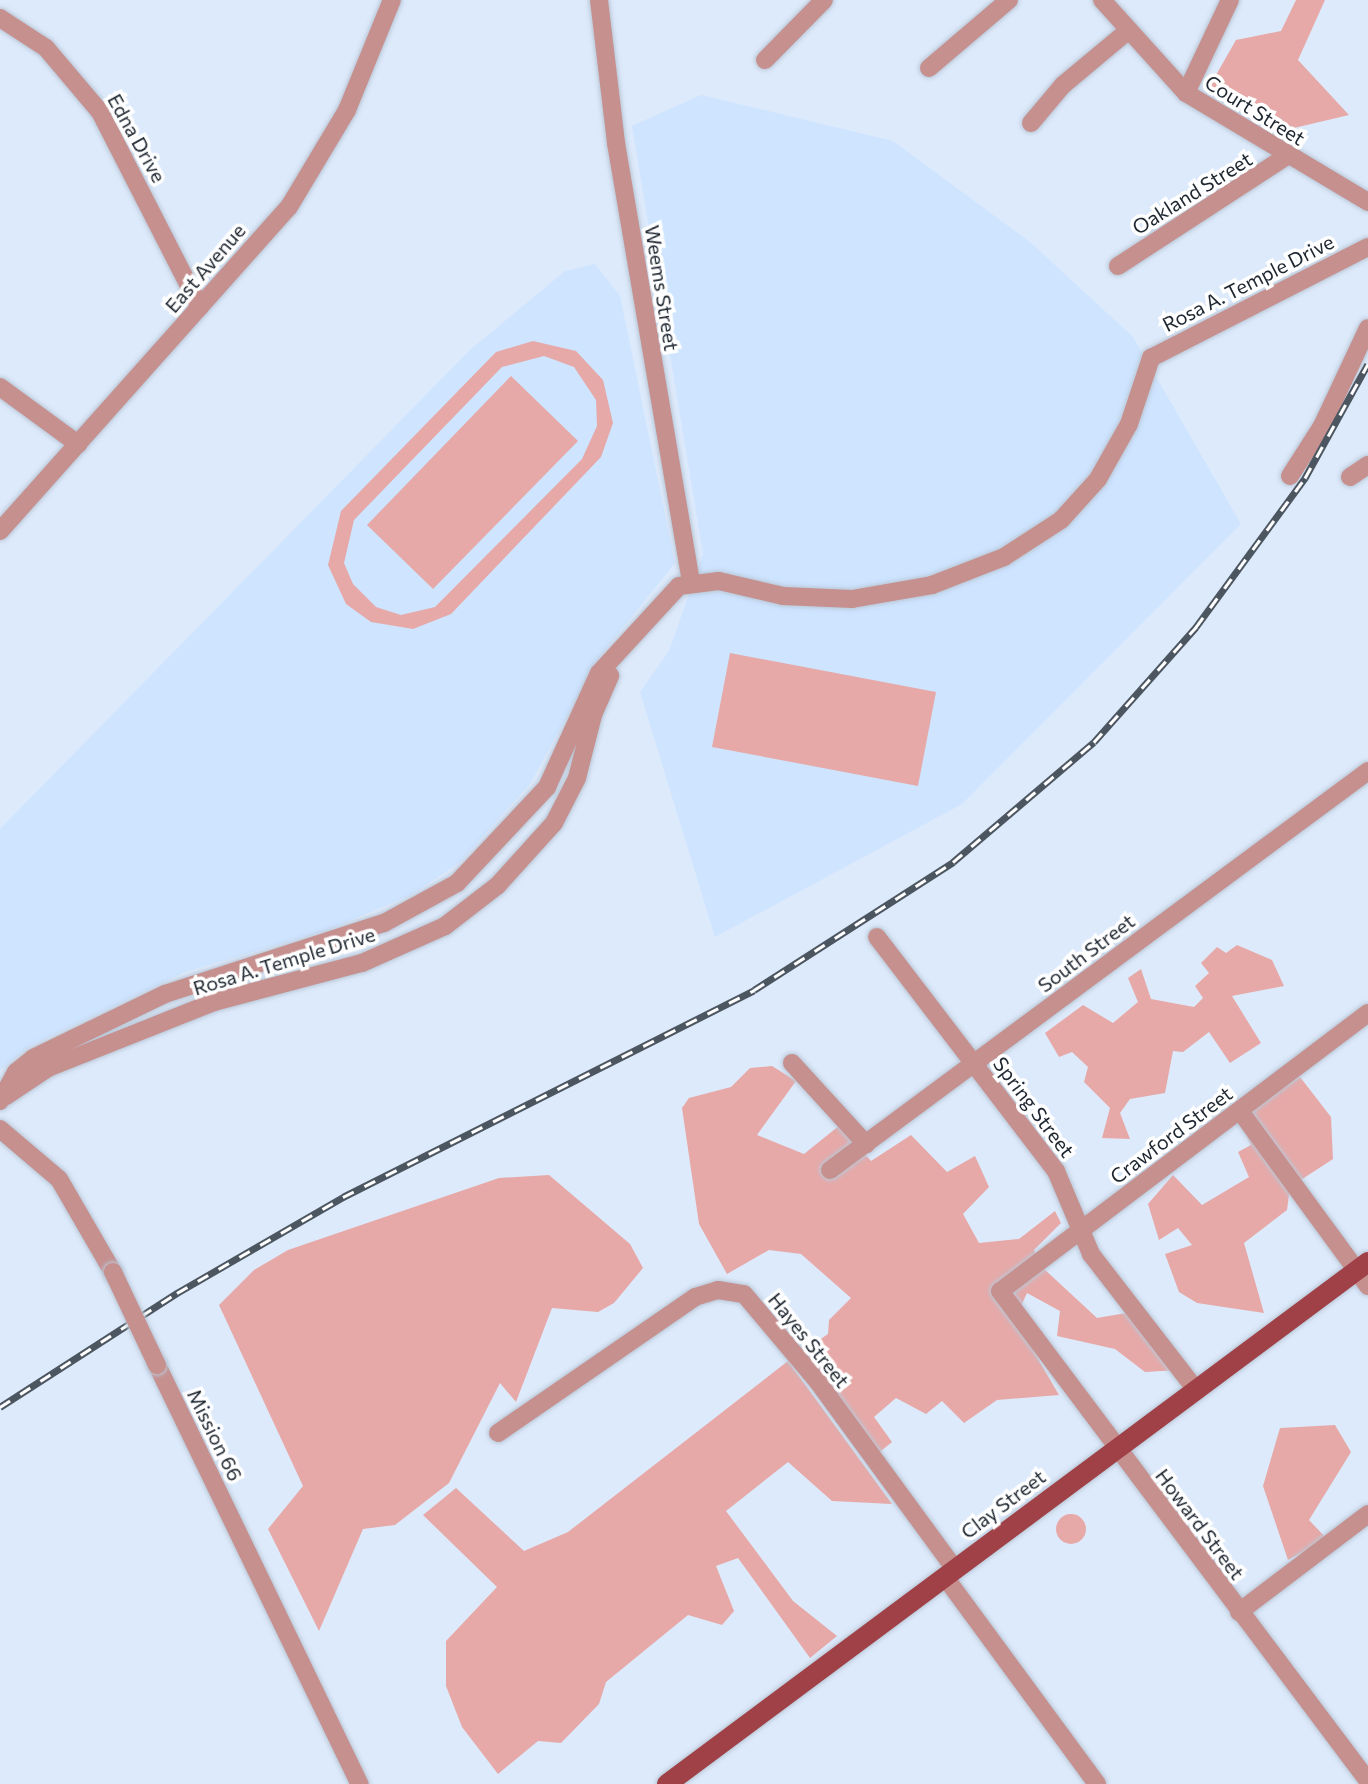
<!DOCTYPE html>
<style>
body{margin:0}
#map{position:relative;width:1368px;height:1784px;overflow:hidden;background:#ddeafb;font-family:Commissioner,sans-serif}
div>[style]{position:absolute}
.built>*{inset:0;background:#cee4ff}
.green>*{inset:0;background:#e6a9a8}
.round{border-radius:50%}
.roads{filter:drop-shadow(0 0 2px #bac7d6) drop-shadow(0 0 2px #bac7d6)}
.minor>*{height:18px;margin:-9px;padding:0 9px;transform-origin:9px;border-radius:9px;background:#c6908f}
.major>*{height:20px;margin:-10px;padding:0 10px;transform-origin:10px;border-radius:10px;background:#9f4146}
.rail>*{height:7px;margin-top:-3.5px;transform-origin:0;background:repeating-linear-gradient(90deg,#fff 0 12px,#4c5661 0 24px);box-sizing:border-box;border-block:2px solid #4c5661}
.bridges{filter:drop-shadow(0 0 2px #bac7d6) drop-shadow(0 0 2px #bac7d6)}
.minor-bridge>*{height:18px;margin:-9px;padding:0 9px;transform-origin:9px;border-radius:9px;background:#c6908f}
span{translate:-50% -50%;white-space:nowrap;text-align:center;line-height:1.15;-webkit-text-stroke:7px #fff;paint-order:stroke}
.street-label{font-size:20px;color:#1d252f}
</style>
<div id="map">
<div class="built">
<i style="clip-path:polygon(701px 95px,893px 141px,1030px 242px,1133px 337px,1241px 524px,962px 804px,715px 937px,640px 692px,669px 651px,703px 554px,632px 126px)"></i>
<i style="clip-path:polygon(595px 264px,620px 296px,675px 563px,600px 656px,530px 784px,460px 862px,411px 895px,328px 930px,185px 972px,30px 1046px,0 1070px,0 829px,470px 350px,565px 271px)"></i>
</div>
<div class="green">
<i style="clip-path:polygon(1296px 0,1325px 0,1298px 60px,1349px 115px,1294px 128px,1208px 89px,1236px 40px,1281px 31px)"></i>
<i style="clip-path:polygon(evenodd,533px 341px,576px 351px,603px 380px,613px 423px,601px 457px,451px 614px,413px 629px,371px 622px,346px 604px,328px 565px,341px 511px,496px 352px,533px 341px,544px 356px,574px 367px,596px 400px,597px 426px,582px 459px,435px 607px,401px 615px,376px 607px,353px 584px,344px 563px,354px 520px,502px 367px,544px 356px)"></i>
<i style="clip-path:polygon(511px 376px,578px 441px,433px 589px,367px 525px)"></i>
<i style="clip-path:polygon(730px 653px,936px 692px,918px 786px,712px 747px)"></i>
<i style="clip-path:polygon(1237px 945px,1272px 960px,1284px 986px,1232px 996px,1261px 1043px,1230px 1063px,1209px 1032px,1183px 1052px,1173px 1051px,1165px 1093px,1130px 1099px,1120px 1113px,1130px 1139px,1102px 1138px,1110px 1108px,1084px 1082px,1088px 1067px,1072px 1052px,1059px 1057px,1045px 1033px,1083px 1005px,1113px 1023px,1138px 1002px,1128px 978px,1141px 969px,1151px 999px,1194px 1007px,1203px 998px,1195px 986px,1209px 973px,1201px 963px,1217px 947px,1226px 953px)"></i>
<i style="clip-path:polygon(772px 1066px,796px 1081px,757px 1135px,804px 1154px,840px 1125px,871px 1161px,911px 1135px,947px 1172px,975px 1156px,989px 1187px,963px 1214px,979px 1243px,1019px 1239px,1055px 1211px,1061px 1223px,1034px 1250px,1043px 1268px,1097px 1318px,1126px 1313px,1178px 1370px,1145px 1372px,1115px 1349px,1057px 1336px,1060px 1311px,1027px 1293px,1015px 1319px,1059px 1395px,997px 1400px,964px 1423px,942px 1401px,926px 1414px,896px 1398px,874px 1417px,892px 1442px,876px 1455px,805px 1350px,828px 1334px,829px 1320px,851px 1298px,801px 1254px,769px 1250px,727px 1274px,699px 1224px,682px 1108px,689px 1098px,731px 1087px,750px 1068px)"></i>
<i style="clip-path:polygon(1300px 1077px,1331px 1117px,1333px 1159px,1290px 1187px,1287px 1210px,1244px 1243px,1264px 1313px,1197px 1303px,1179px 1292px,1165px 1254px,1192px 1245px,1178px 1228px,1159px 1240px,1148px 1204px,1173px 1175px,1202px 1205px,1249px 1177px,1238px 1152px,1251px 1145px,1238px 1118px)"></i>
<i style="clip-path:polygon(549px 1175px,630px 1244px,643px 1268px,614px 1303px,598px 1312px,552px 1308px,516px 1402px,500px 1383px,449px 1483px,395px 1525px,363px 1529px,319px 1631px,268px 1529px,303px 1486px,219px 1305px,254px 1270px,288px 1250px,499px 1178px)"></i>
<i style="clip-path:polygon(788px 1361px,892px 1504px,832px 1501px,788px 1462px,726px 1511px,793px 1601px,837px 1636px,810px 1658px,738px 1558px,716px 1566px,734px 1611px,722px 1625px,688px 1615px,606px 1682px,599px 1704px,561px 1743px,538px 1741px,498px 1774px,462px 1727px,446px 1686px,446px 1641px,497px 1587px,423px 1515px,456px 1488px,524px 1551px,568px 1532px)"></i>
<i style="clip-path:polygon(1335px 1425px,1351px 1452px,1309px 1520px,1327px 1539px,1288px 1560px,1263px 1486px,1280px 1428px)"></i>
<i class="round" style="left:1056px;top:1514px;width:30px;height:30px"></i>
</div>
<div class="roads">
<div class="minor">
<i style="left:599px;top:0;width:144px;rotate:83.2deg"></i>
<i style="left:616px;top:143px;width:445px;rotate:80.3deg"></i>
<i style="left:1102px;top:0;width:125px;rotate:47.9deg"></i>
<i style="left:1186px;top:93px;width:212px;rotate:30.9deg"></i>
<i style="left:0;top:18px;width:55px;rotate:33.1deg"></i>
<i style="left:46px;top:48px;width:84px;rotate:49.8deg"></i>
<i style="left:100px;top:112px;width:219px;rotate:62.9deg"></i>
<i style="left:765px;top:60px;width:84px;rotate:-45.5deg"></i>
<i style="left:929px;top:68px;width:105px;rotate:-40.4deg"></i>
<i style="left:1186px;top:93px;width:103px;rotate:-64.7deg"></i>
<i style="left:1031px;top:123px;width:50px;rotate:-49.9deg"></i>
<i style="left:1063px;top:85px;width:86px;rotate:-39.8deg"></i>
<i style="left:1118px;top:266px;width:202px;rotate:-33.1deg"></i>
<i style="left:0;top:387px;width:97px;rotate:36.2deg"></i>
<i style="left:1290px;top:476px;width:59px;rotate:-57.4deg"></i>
<i style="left:1322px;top:426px;width:108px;rotate:-64.9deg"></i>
<i style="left:1350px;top:477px;width:22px;rotate:-34deg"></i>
<i style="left:0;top:531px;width:434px;rotate:-48.3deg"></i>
<i style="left:289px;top:207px;width:113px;rotate:-59.1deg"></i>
<i style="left:347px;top:110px;width:119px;rotate:-67.8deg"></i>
<i style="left:877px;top:937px;width:295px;rotate:52.6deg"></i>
<i style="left:1056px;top:1171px;width:90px;rotate:67.1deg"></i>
<i style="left:1091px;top:1254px;width:172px;rotate:52.3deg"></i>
<i style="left:1368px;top:1013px;width:461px;rotate:142.9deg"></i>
<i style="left:1000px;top:1291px;width:613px;rotate:53.09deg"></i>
<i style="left:792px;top:1063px;width:110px;rotate:47.6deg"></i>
<i style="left:6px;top:1096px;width:50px;rotate:-33.7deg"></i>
<i style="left:48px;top:1068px;width:179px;rotate:-21.7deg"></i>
<i style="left:214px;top:1002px;width:153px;rotate:-14.8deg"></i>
<i style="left:362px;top:963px;width:91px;rotate:-24deg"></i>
<i style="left:445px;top:926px;width:66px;rotate:-37.6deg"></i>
<i style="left:497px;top:886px;width:85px;rotate:-47.9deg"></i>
<i style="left:554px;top:823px;width:51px;rotate:-62.9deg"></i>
<i style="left:577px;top:778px;width:65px;rotate:-75.7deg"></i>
<i style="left:593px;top:715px;width:43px;rotate:-66.4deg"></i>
<i style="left:0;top:1101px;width:33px;rotate:-61deg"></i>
<i style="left:16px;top:1072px;width:22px;rotate:-39deg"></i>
<i style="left:33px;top:1058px;width:147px;rotate:-25.9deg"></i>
<i style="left:165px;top:994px;width:230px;rotate:-18deg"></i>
<i style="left:384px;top:923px;width:83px;rotate:-28.7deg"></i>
<i style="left:457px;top:883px;width:132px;rotate:-46.8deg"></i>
<i style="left:547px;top:787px;width:125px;rotate:-65.5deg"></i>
<i style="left:599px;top:673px;width:118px;rotate:-47.4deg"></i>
<i style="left:679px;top:586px;width:40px;rotate:-7.1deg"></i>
<i style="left:719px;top:581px;width:66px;rotate:13.2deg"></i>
<i style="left:783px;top:596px;width:69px;rotate:2.5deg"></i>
<i style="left:852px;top:599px;width:81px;rotate:-9.9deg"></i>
<i style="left:932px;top:585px;width:77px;rotate:-21.3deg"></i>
<i style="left:1004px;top:557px;width:68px;rotate:-33deg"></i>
<i style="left:1061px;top:520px;width:55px;rotate:-47.9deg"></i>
<i style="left:1098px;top:479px;width:63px;rotate:-60.6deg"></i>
<i style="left:1129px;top:424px;width:70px;rotate:-71.6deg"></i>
<i style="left:1151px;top:358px;width:244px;rotate:-27.1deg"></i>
<i style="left:1240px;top:1111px;width:217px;rotate:53.8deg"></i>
<i style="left:0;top:1129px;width:77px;rotate:40.3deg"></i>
<i style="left:59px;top:1179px;width:108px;rotate:59.9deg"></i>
<i style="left:830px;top:1170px;width:670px;rotate:-36.56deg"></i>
<i style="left:157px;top:1365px;width:466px;rotate:64.2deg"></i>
<i style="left:498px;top:1433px;width:239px;rotate:-34.6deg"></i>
<i style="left:695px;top:1297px;width:24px;rotate:-17deg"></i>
<i style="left:718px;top:1290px;width:26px;rotate:9deg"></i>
<i style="left:744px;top:1294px;width:115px;rotate:49.9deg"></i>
<i style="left:818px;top:1382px;width:232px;rotate:53.8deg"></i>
<i style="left:945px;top:1577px;width:257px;rotate:53.7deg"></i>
<i style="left:1239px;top:1612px;width:162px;rotate:-37.2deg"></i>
</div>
<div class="major">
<i style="left:667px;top:1784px;width:874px;rotate:-36.67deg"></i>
</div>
</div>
<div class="rail">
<i style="left:0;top:1407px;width:211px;rotate:-32.8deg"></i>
<i style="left:177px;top:1293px;width:192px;rotate:-30deg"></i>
<i style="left:343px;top:1197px;width:460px;rotate:-26.7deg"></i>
<i style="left:754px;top:990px;width:237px;rotate:-32.7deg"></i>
<i style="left:953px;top:862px;width:185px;rotate:-40.4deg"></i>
<i style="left:1094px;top:742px;width:154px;rotate:-48.4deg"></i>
<i style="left:1196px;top:627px;width:185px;rotate:-53.8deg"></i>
<i style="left:1305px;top:478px;width:130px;rotate:-61.1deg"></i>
</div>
<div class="bridges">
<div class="minor-bridge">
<i style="left:113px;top:1272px;width:103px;rotate:64.7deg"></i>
</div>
</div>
<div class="street-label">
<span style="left:1255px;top:110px;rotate:32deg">Court Street</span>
<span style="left:137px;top:138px;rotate:61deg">Edna Drive</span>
<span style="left:1192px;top:193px;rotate:-32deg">Oakland Street</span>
<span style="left:205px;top:268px;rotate:-49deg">East Avenue</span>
<span style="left:1248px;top:283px;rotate:-27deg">Rosa A. Temple Drive</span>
<span style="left:662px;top:288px;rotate:81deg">Weems Street</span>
<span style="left:1086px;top:953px;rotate:-37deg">South Street</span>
<span style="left:284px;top:961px;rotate:-17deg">Rosa A. Temple Drive</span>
<span style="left:1034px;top:1107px;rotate:53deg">Spring Street</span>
<span style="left:1171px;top:1135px;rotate:-37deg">Crawford Street</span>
<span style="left:809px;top:1340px;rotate:51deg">Hayes Street</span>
<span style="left:215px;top:1435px;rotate:64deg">Mission 66</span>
<span style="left:1003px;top:1504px;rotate:-37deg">Clay Street</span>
<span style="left:1200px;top:1524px;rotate:53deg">Howard Street</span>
</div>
</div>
